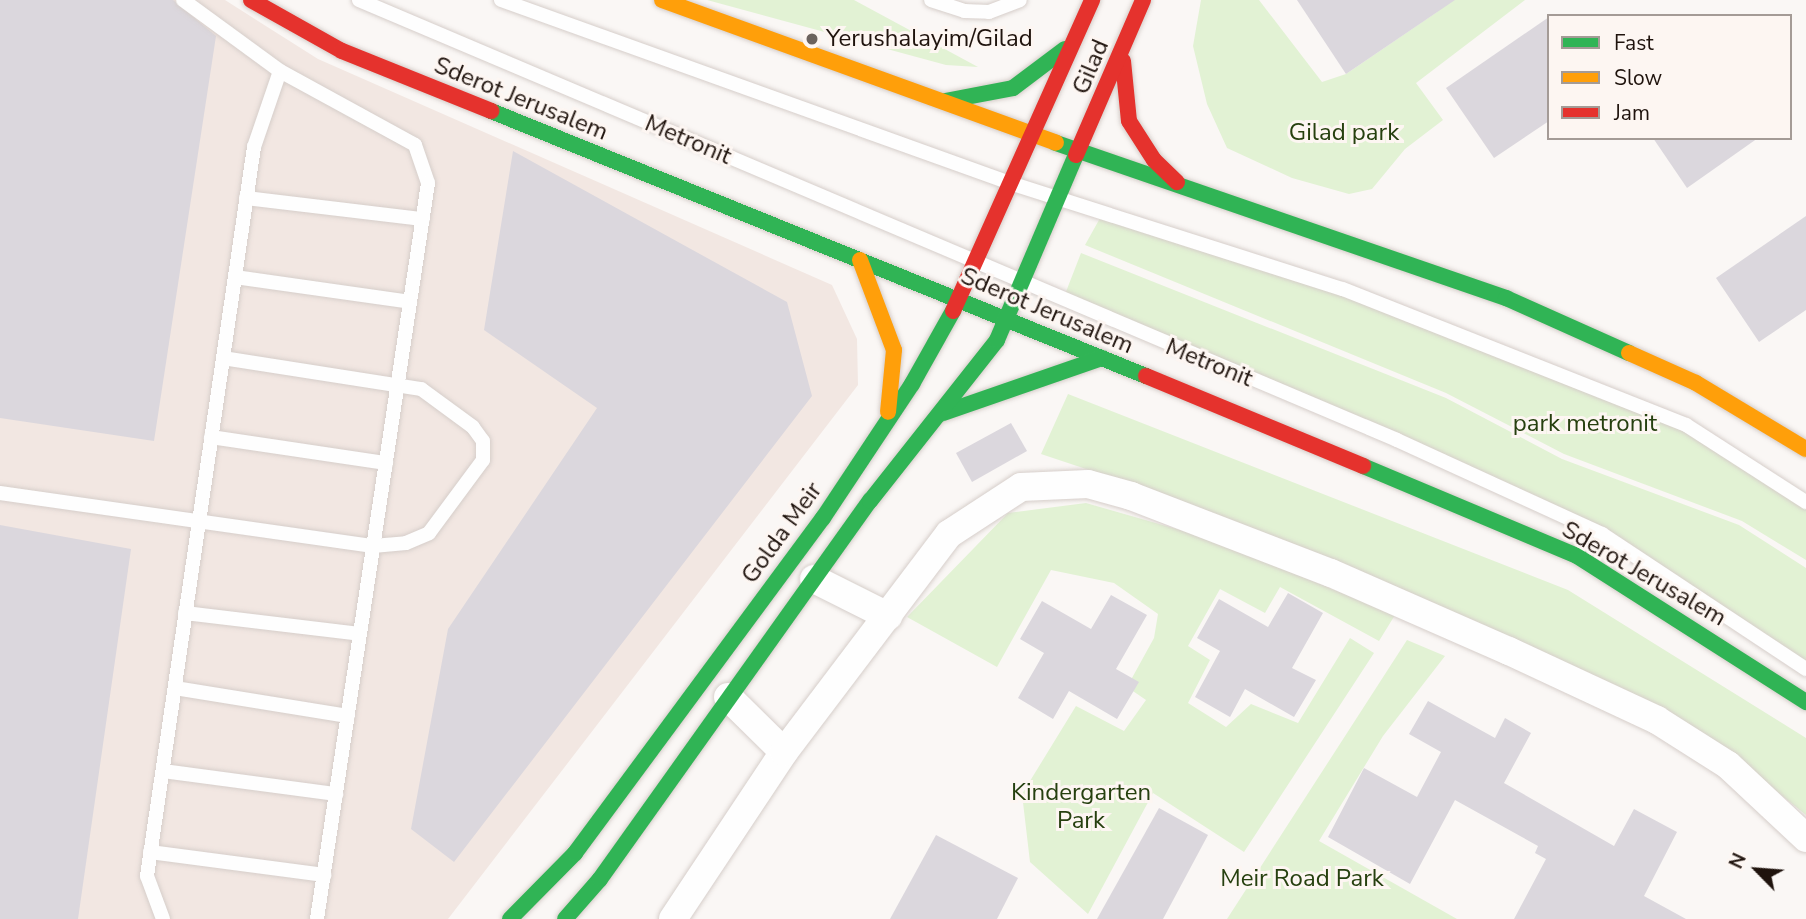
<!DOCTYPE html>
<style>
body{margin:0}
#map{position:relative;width:1806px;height:919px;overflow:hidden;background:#faf7f5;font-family:"Nunito Sans",sans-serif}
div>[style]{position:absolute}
.built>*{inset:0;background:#f2e7e2}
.green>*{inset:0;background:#e2f2d4}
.building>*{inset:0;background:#dbd7dd}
.roads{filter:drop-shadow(0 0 2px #d6ceca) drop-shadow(0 0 2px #d6ceca)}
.lane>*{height:14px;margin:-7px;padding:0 7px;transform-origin:7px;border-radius:7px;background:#fefefe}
.street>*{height:28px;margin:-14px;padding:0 14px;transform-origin:14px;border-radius:14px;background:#fefefe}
.fast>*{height:16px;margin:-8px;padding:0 8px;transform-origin:8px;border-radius:8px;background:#30b455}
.slow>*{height:16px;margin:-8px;padding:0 8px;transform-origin:8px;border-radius:8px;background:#ff9f0a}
.jam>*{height:16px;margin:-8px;padding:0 8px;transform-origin:8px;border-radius:8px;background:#e5322d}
.dots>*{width:19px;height:19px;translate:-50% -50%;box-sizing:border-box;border:4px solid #fdf6f2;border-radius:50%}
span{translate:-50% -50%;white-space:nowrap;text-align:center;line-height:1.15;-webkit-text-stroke:6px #fdf6f2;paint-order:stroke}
.poi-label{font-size:24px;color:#1f130d}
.left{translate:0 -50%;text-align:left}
.street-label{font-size:24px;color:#1f130d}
.park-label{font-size:24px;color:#26400f}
.legend{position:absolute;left:1547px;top:14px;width:245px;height:126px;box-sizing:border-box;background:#fdf6f2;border:2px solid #a49b96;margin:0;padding:9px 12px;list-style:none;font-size:21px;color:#1f130d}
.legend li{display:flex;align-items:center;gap:14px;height:35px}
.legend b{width:35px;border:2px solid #a49b96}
.north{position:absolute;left:1722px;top:835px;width:70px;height:70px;-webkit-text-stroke:5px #fdf6f2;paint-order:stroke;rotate:295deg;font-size:19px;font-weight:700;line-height:28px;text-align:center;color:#1f130d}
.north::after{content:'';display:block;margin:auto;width:24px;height:32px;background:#1f130d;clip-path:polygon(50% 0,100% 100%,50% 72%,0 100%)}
</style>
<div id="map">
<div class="built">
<i style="clip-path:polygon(0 0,225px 0,318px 59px,832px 285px,857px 339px,858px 385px,448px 919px,0 919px)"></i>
</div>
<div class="green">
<i style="clip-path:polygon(707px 0,854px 0,978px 67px,946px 65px)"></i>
<i style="clip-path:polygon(1201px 0,1259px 0,1322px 82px,1346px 74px,1437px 12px,1429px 0,1525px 0,1416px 83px,1443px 120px,1405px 149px,1372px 189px,1349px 194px,1292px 178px,1227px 148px,1207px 104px,1193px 46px)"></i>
<i style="clip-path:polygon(1104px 211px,1351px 293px,1686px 425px,1806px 502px,1806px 560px,1742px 521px,1564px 454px,1446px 393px,1085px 245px)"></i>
<i style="clip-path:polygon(1081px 253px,1446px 398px,1562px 459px,1739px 525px,1806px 568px,1806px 669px,1602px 534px,1062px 302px)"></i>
<i style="clip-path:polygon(1068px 394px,1568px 590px,1806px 738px,1806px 815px,1751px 771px,1116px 479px,1041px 454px)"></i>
<i style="clip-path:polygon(1086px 503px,1208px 538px,1395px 615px,1379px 641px,1280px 587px,1265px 613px,1220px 589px,1188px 646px,1210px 660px,1188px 703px,1226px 727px,1251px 704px,1298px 723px,1350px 638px,1374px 653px,1244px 852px,1153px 793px,1088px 914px,1030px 862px,1022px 794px,1076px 706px,1124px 731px,1146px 700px,1127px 687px,1154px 638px,1158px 614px,1114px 583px,1051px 570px,997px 667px,907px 617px,1008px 513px)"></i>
<i style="clip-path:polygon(1407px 640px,1445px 656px,1383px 736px,1319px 841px,1457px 919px,1227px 919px)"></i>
</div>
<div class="building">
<i style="clip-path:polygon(0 0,173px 0,216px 36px,154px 441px,0 418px)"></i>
<i style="clip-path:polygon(1297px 0,1455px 0,1346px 74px)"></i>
<i style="clip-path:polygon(1549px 17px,1549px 121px,1494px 158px,1446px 88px)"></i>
<i style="clip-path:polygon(1653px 138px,1758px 138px,1687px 188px)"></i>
<i style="clip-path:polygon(513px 151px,787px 302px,812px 396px,454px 862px,411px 829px,448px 629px,597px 408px,484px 330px)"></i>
<i style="clip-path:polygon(1806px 216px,1806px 310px,1759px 342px,1716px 278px)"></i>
<i style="clip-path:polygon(1011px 423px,1027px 451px,972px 482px,956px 453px)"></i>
<i style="clip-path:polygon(0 525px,131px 549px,78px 919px,0 919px)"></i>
<i style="clip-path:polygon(1288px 593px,1323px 613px,1292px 668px,1316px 680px,1294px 717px,1245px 689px,1230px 717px,1195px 697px,1220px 651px,1197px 638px,1219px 599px,1268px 627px)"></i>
<i style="clip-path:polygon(1111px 595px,1147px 615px,1116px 669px,1139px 682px,1117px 719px,1069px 691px,1053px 719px,1018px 698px,1044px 653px,1020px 639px,1042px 601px,1091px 629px)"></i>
<i style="clip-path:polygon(1428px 701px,1495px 738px,1505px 718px,1531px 733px,1504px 783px,1614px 846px,1634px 809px,1677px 832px,1644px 896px,1686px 919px,1514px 919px,1546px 859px,1535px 853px,1538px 846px,1455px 800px,1410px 884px,1328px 837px,1364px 768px,1417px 797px,1441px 752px,1409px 734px)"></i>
<i style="clip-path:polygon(1159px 808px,1208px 835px,1163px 919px,1097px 919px)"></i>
<i style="clip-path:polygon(936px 835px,1018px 878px,997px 919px,890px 919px)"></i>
</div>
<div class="roads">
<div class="lane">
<i style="left:183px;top:0;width:120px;rotate:36.2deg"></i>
<i style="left:280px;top:71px;width:154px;rotate:28.7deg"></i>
<i style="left:415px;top:145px;width:40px;rotate:71.1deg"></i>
<i style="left:428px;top:183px;width:744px;rotate:98.58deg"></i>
<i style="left:359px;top:0;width:1127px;rotate:22.97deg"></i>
<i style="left:1397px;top:440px;width:226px;rotate:24.6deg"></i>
<i style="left:1602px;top:534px;width:245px;rotate:33.5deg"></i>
<i style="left:501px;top:0;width:541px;rotate:19.77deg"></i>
<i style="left:1010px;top:183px;width:349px;rotate:17.7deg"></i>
<i style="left:1343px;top:289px;width:369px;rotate:21.6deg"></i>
<i style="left:1686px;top:425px;width:143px;rotate:32.7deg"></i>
<i style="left:931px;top:0;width:35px;rotate:18deg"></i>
<i style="left:964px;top:11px;width:25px;rotate:2deg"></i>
<i style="left:989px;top:12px;width:33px;rotate:-21deg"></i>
<i style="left:246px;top:198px;width:178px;rotate:6.8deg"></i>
<i style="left:235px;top:277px;width:177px;rotate:8.1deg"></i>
<i style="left:211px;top:437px;width:177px;rotate:8.5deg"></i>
<i style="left:0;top:493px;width:377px;rotate:8.1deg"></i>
<i style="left:373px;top:546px;width:33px;rotate:-5deg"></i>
<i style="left:406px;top:543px;width:25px;rotate:-23deg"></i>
<i style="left:429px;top:533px;width:91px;rotate:-53.5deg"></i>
<i style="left:483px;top:460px;width:19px;rotate:-90deg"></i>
<i style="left:483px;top:441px;width:17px;rotate:-126deg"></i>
<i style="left:473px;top:427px;width:64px;rotate:-143.8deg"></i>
<i style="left:421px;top:389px;width:200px;rotate:-171.1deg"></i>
<i style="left:185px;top:613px;width:176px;rotate:6.8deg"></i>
<i style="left:175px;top:688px;width:175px;rotate:9.2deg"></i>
<i style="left:163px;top:771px;width:175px;rotate:7.6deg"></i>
<i style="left:150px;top:852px;width:176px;rotate:7.5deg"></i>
<i style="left:163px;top:919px;width:46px;rotate:-110.4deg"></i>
<i style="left:147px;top:876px;width:737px;rotate:-81.65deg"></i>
<i style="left:254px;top:147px;width:80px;rotate:-71.1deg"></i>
</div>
<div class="street">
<i style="left:814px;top:579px;width:83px;rotate:26.6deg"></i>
<i style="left:728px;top:697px;width:78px;rotate:44.5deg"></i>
<i style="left:673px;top:919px;width:201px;rotate:-56.4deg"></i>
<i style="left:784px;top:752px;width:273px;rotate:-52.9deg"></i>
<i style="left:949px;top:534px;width:86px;rotate:-33.1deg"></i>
<i style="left:1021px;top:487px;width:67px;rotate:-2.6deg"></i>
<i style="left:1088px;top:484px;width:45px;rotate:15.6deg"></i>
<i style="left:1131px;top:496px;width:214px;rotate:21.1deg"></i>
<i style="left:1331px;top:573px;width:194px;rotate:23.7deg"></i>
<i style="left:1509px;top:651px;width:163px;rotate:25deg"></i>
<i style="left:1657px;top:720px;width:84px;rotate:32.4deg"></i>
<i style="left:1728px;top:765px;width:107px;rotate:43.1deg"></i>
</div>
<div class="fast">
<i style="left:945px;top:101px;width:69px;rotate:-10.8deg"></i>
<i style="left:1013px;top:88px;width:65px;rotate:-36.9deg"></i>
<i style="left:491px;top:111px;width:707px;rotate:22.03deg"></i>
<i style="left:1056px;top:143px;width:476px;rotate:19deg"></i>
<i style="left:1506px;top:298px;width:135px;rotate:24.1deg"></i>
<i style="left:943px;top:413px;width:168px;rotate:-19.1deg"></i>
<i style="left:1363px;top:466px;width:232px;rotate:22.8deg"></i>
<i style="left:1577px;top:556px;width:272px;rotate:32.5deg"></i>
<i style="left:510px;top:919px;width:93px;rotate:-45.4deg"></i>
<i style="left:575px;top:853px;width:417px;rotate:-53.5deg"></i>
<i style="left:823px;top:518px;width:161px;rotate:-56.4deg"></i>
<i style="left:912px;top:384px;width:84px;rotate:-60.7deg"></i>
<i style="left:565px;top:919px;width:53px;rotate:-48.8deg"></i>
<i style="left:600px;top:879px;width:465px;rotate:-54.5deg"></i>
<i style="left:870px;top:501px;width:205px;rotate:-51.7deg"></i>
<i style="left:997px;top:340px;width:201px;rotate:-66.9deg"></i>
</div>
<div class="slow">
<i style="left:662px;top:0;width:419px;rotate:19.9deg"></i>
<i style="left:860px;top:260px;width:96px;rotate:69.3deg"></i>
<i style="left:894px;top:350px;width:62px;rotate:95.5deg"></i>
<i style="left:1629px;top:353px;width:73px;rotate:24.1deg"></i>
<i style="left:1696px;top:383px;width:128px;rotate:31deg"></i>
</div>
<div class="jam">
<i style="left:251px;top:0;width:104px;rotate:29.3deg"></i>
<i style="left:342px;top:51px;width:161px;rotate:21.9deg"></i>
<i style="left:1123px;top:61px;width:60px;rotate:84.3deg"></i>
<i style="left:1129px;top:121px;width:46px;rotate:57.3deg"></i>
<i style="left:1154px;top:160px;width:32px;rotate:44deg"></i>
<i style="left:1076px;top:155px;width:169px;rotate:-66.6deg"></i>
<i style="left:953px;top:311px;width:341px;rotate:-65.9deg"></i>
<i style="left:1146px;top:376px;width:235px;rotate:22.5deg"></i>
</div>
</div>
<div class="dots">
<i style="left:812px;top:39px;background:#6c635e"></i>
</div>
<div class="poi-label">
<span class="left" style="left:826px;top:39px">Yerushalayim/Gilad</span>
</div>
<div class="street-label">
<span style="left:1091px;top:67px;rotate:-67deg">Gilad</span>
<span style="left:521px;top:99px;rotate:22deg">Sderot Jerusalem</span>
<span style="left:688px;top:140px;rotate:23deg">Metronit</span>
<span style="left:1047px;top:311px;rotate:23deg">Sderot Jerusalem</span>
<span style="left:1209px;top:363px;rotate:22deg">Metronit</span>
<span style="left:782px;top:533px;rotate:-54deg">Golda Meir</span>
<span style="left:1644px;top:574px;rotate:30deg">Sderot Jerusalem</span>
</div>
<div class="park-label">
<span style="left:1344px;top:133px">Gilad park</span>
<span style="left:1585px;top:424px">park metronit</span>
<span style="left:1081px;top:807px">Kindergarten<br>Park</span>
<span style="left:1302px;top:879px">Meir Road Park</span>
</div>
<ul class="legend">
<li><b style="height:9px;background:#30b455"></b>Fast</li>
<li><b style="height:9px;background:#ff9f0a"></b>Slow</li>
<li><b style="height:9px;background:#e5322d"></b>Jam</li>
</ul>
<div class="north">N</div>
</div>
